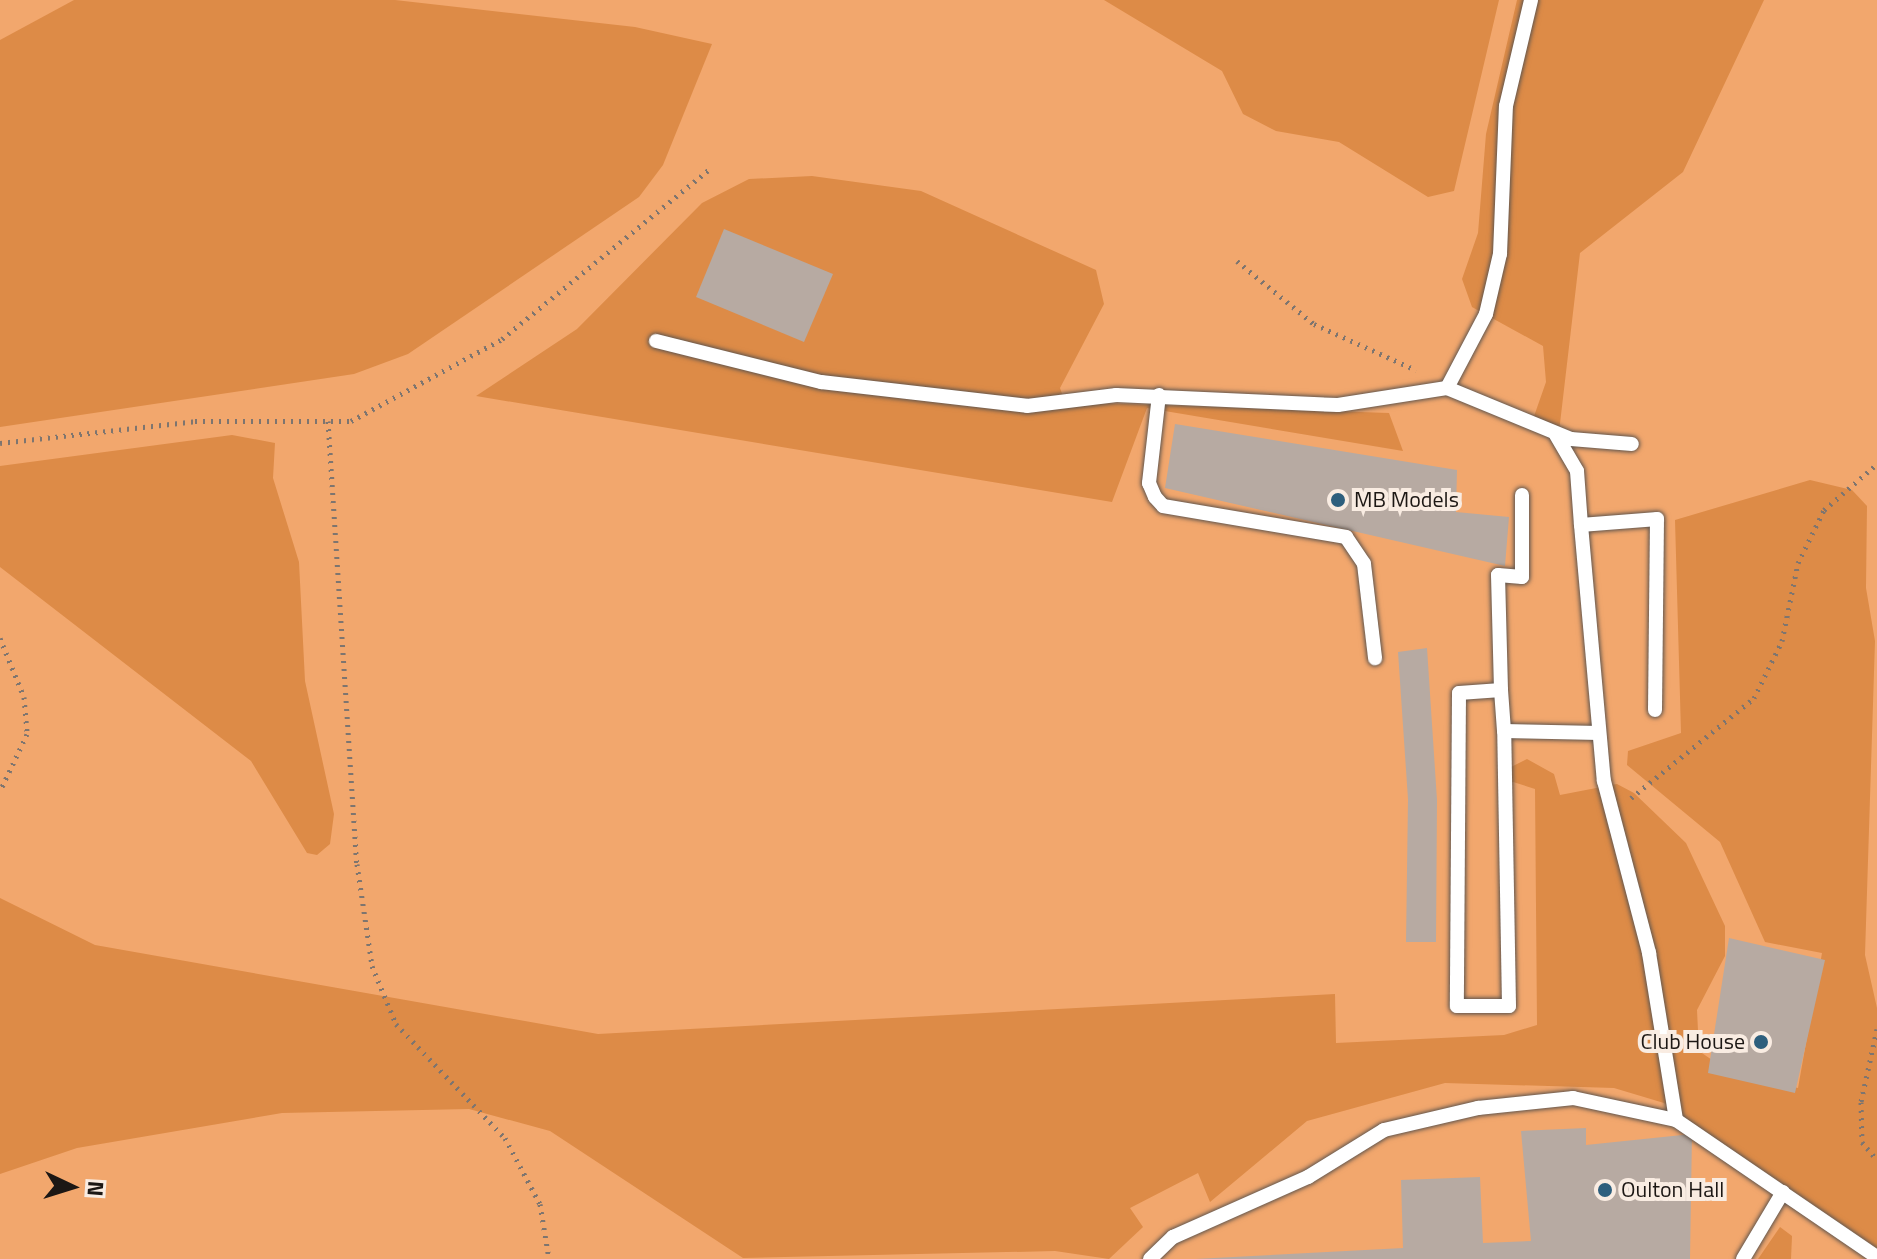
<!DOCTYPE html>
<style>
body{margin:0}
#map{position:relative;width:1877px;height:1259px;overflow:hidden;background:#ebded5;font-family:"Titillium Web",sans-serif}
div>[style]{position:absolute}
.green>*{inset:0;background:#f2a76d}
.forest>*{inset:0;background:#dd8b47}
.building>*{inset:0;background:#b7aaa2}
.path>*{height:5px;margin-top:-2.5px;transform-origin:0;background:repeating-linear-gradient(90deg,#7e756f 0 2px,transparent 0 8px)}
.roads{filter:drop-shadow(0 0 2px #61564e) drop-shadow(0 0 2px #61564e)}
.lane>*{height:14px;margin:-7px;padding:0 7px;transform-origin:7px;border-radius:7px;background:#fff}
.dots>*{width:22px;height:22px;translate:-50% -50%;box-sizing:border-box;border:4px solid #f9ece2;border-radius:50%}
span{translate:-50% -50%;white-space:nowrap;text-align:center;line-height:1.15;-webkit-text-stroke:8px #f9ece2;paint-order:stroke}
.poi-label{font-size:22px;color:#1c1714}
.left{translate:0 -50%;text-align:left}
.right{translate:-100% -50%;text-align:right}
.north{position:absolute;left:32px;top:1147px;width:80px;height:80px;-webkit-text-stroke:6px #f9ece2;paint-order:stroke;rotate:94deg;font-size:22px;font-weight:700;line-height:32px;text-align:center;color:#1c1714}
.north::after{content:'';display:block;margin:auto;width:28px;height:36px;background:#1c1714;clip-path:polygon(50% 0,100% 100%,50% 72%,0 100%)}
</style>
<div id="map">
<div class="green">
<i style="clip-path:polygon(0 0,1877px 0,1877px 1259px,0 1259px)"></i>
</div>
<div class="forest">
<i style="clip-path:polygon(74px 0,395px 0,635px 27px,712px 44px,663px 165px,639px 197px,408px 354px,354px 374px,0 427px,0 40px)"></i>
<i style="clip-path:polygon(1104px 0,1499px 0,1454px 191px,1428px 197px,1339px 142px,1276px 131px,1243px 114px,1222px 71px)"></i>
<i style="clip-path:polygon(1517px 0,1764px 0,1683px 172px,1580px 253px,1559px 432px,1532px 422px,1546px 382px,1543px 346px,1472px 307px,1462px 279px,1478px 233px,1486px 134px)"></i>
<i style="clip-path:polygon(812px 176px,921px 191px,1096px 270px,1104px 304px,1060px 388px,1065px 402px,1389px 413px,1403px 451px,1147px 408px,1112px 502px,476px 396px,577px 329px,702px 203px,749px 179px)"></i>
<i style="clip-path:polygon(232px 435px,275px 443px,273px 478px,299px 562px,305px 681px,334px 814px,330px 844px,317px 855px,307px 853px,251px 761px,0 567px,0 466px)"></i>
<i style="clip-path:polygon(1810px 480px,1852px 490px,1867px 506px,1866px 588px,1875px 641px,1865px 955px,1877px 1008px,1877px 1248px,1664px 1103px,1614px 1088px,1445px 1083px,1307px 1121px,1210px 1202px,1198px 1173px,1130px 1208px,1143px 1227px,1109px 1259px,1055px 1251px,743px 1258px,550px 1131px,469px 1109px,282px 1113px,77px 1148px,0 1174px,0 898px,95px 945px,598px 1034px,1335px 994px,1336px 1043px,1504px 1035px,1537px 1025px,1535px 789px,1510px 781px,1507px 769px,1527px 759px,1554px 774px,1560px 795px,1617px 784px,1634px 793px,1686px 843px,1725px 926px,1725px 956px,1697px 1010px,1699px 1051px,1728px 1071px,1798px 1088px,1822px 953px,1765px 942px,1720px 842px,1627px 765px,1628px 751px,1681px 733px,1675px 520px)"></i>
<i style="clip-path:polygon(1780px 1227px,1792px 1236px,1791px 1259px,1758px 1259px)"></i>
</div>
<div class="building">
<i style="clip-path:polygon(724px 229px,833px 274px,804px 342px,696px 297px)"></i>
<i style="clip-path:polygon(1175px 424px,1457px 470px,1456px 512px,1509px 517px,1505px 566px,1165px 488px)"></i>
<i style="clip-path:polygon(1427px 648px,1437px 800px,1436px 942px,1406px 942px,1408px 799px,1398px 652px)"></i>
<i style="clip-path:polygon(1729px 938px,1825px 960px,1795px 1093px,1708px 1073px)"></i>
<i style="clip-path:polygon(1586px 1128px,1586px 1145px,1692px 1134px,1690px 1259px,1195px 1259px,1403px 1248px,1401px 1180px,1480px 1177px,1483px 1243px,1531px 1241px,1521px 1131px)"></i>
</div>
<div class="path">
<i style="left:1237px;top:261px;width:99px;rotate:39.3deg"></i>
<i style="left:1314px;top:324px;width:112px;rotate:24.3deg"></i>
<i style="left:328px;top:421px;width:444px;rotate:86.3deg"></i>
<i style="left:357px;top:864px;width:103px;rotate:81.6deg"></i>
<i style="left:372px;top:966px;width:63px;rotate:67.5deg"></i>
<i style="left:396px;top:1024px;width:158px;rotate:46.3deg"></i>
<i style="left:505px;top:1138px;width:75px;rotate:62.1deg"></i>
<i style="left:540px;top:1204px;width:56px;rotate:80.7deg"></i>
<i style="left:0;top:443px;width:196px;rotate:-6.4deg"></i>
<i style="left:195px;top:421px;width:156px"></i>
<i style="left:351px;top:421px;width:172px;rotate:-28.5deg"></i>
<i style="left:502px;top:339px;width:270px;rotate:-39.3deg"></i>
<i style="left:0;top:638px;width:64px;rotate:67.9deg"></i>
<i style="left:24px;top:697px;width:37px;rotate:85deg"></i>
<i style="left:27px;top:734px;width:63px;rotate:115.3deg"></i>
<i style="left:1631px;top:798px;width:159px;rotate:-39.1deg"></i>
<i style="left:1754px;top:698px;width:64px;rotate:-63.8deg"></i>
<i style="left:1782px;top:641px;width:80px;rotate:-78.4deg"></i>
<i style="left:1798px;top:563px;width:59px;rotate:-63.9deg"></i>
<i style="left:1824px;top:510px;width:70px;rotate:-41deg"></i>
<i style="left:1877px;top:1029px;width:75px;rotate:102.4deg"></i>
<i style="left:1861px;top:1102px;width:40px;rotate:88.6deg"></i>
<i style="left:1862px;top:1142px;width:23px;rotate:50deg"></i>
</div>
<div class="roads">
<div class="lane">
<i style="left:656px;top:341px;width:170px;rotate:14deg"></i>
<i style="left:821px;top:382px;width:207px;rotate:6.6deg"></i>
<i style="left:1027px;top:406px;width:90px;rotate:-7deg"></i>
<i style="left:1116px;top:395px;width:222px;rotate:2.6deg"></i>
<i style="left:1338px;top:405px;width:110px;rotate:-8.9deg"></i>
<i style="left:1447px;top:388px;width:134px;rotate:22.4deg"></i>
<i style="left:1571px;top:439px;width:61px;rotate:4.7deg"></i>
<i style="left:1447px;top:388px;width:84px;rotate:-62.2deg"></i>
<i style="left:1486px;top:314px;width:62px;rotate:-76.9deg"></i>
<i style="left:1500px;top:254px;width:148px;rotate:-87.7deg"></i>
<i style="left:1506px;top:106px;width:109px;rotate:-76.7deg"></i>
<i style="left:1159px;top:395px;width:89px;rotate:96.5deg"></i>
<i style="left:1149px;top:483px;width:15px;rotate:67deg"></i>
<i style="left:1155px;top:497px;width:12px;rotate:48deg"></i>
<i style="left:1163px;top:506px;width:186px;rotate:9.6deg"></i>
<i style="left:1346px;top:537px;width:32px;rotate:56deg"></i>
<i style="left:1364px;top:564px;width:95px;rotate:83.3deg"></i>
<i style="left:1556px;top:435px;width:42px;rotate:59.7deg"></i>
<i style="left:1577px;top:471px;width:54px;rotate:85.8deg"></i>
<i style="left:1522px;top:495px;width:82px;rotate:90deg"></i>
<i style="left:1522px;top:577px;width:24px;rotate:-175deg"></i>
<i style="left:1498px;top:575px;width:115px;rotate:88.5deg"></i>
<i style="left:1501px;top:690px;width:42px;rotate:175.9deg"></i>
<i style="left:1459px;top:693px;width:313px;rotate:90.4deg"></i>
<i style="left:1457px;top:1006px;width:52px"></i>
<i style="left:1509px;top:1006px;width:275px;rotate:-91deg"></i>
<i style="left:1504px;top:731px;width:95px;rotate:1.2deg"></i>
<i style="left:1501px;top:690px;width:41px;rotate:85.8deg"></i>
<i style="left:1655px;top:710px;width:191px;rotate:-89.4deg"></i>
<i style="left:1657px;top:519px;width:76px;rotate:175.5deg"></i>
<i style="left:1581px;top:525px;width:257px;rotate:84.9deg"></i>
<i style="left:1604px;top:781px;width:178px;rotate:75.3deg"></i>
<i style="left:1649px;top:953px;width:169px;rotate:80.8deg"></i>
<i style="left:1150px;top:1259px;width:32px;rotate:-44deg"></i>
<i style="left:1173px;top:1237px;width:148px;rotate:-24deg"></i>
<i style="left:1308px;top:1177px;width:89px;rotate:-31.7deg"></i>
<i style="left:1384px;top:1130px;width:97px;rotate:-13.2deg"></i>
<i style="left:1478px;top:1108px;width:96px;rotate:-6deg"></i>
<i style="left:1573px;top:1098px;width:105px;rotate:12.1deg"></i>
<i style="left:1676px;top:1120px;width:243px;rotate:34.3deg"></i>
<i style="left:1743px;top:1259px;width:78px;rotate:-59.2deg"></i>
</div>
</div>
<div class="dots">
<i style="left:1338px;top:500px;background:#2e5f7d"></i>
<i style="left:1761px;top:1042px;background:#2e5f7d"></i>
<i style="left:1605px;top:1190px;background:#2e5f7d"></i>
</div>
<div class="poi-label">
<span class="left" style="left:1354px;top:500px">MB Models</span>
<span class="right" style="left:1745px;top:1042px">Club House</span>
<span class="left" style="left:1621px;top:1190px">Oulton Hall</span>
</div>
<div class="north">N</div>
</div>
